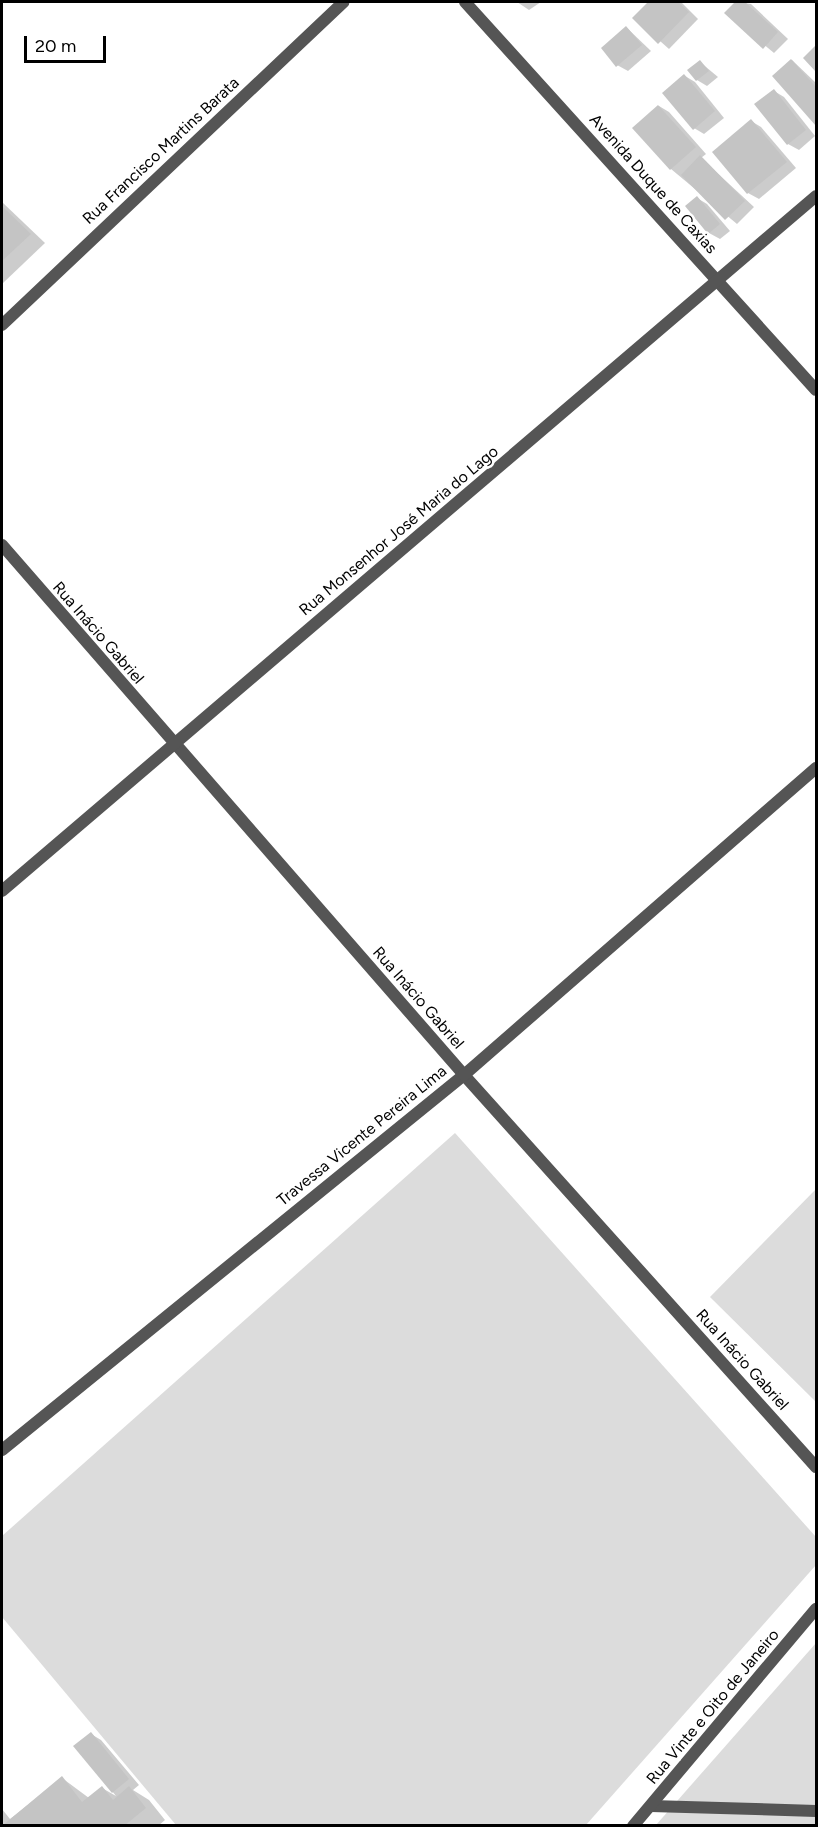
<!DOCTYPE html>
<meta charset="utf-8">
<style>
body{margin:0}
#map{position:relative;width:818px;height:1827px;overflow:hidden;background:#fff;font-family:Figtree,sans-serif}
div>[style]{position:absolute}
.green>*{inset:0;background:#dcdcdc}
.shadow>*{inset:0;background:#0003}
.building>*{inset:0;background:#c4c4c4}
.lane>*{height:12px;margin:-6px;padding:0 6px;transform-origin:6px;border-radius:6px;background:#555}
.street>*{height:12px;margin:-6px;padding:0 6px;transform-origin:6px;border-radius:6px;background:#555}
span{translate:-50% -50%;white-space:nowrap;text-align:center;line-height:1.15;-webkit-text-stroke:5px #fff;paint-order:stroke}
.street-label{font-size:16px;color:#000}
.frame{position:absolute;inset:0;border:3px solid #000;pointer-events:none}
.scale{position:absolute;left:24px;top:36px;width:82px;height:27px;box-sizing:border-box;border:3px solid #000;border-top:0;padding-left:8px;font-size:18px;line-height:21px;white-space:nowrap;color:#000;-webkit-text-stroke:4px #fff;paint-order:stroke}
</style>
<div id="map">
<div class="green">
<i style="clip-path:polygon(455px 1133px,816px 1537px,816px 1565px,586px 1825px,176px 1825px,2px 1617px,2px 1536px)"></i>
<i style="clip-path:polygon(816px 1189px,816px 1402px,710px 1297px)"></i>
<i style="clip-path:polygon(816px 1643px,816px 1825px,656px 1825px)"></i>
</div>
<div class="shadow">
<i style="clip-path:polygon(517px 2px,541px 2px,529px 10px)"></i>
<i style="clip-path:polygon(650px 2px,681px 2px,698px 19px,669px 49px,634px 18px)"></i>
<i style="clip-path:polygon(737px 2px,751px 4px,788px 39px,774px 53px,726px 13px)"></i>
<i style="clip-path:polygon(627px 28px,651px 51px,628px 71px,617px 65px)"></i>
<i style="clip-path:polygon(792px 60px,816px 83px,816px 124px,774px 76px)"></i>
<i style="clip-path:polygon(700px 62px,718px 77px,707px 86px,697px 80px)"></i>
<i style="clip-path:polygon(685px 76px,695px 82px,724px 118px,704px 134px,694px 128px)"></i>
<i style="clip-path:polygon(774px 91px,784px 97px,815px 136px,799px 150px,788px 144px)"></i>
<i style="clip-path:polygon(659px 106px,669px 112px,706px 154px,701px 158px,754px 207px,737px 224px,671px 169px,634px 128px)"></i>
<i style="clip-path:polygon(751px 121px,761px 127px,796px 168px,759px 199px,748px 193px,714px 152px)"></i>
<i style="clip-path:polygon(697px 198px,707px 204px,730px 231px,720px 239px,709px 233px,687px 207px)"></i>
<i style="clip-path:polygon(2px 202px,45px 243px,2px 284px)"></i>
<i style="clip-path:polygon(91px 1734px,101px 1740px,139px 1785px,133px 1790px,149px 1800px,165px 1820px,158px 1826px,2px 1826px,2px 1809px,10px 1819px,62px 1778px,89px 1798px,102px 1788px,116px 1796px,76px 1746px)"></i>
</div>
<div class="building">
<i style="clip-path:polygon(648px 2px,678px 2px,689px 12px,658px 44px,632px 18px)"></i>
<i style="clip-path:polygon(735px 2px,745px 2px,778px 32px,763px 49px,724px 13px)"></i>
<i style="clip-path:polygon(626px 26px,642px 45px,616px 67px,601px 48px)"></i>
<i style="clip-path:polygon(816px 45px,816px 72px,803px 58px)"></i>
<i style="clip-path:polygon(791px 59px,816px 87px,816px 126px,772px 76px)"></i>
<i style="clip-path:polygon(700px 60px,709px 71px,696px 81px,687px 70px)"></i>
<i style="clip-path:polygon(684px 74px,715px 111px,693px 130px,662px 93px)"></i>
<i style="clip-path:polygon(774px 89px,806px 130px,787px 145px,754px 104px)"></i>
<i style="clip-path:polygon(658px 105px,696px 147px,670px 170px,632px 128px)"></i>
<i style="clip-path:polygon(751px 119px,787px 162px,747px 194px,712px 152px)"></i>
<i style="clip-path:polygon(700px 155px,745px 201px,725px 220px,681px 175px)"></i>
<i style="clip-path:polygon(697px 196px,720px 224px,708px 234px,685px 206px)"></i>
<i style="clip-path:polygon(2px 206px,31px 234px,2px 261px)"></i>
<i style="clip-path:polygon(91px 1732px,129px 1779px,112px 1793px,73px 1746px)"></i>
<i style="clip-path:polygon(62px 1776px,82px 1802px,102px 1786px,113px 1800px,129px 1786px,146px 1808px,124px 1826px,2px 1826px)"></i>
</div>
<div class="lane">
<i style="left:651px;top:1806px;width:165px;rotate:1.7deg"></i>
</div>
<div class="street">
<i style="left:465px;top:2px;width:523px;rotate:47.87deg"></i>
<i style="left:2px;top:325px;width:470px;rotate:-43.4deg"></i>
<i style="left:2px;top:545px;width:703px;rotate:48.92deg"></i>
<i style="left:464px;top:1075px;width:527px;rotate:48.08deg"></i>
<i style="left:2px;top:891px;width:1070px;rotate:-40.49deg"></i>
<i style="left:2px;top:1450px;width:595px;rotate:-39.07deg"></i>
<i style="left:464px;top:1075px;width:467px;rotate:-41.1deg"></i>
<i style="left:633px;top:1826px;width:284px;rotate:-49.9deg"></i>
</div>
<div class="street-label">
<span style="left:161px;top:151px;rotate:-43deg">Rua Francisco Martins Barata</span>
<span style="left:653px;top:184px;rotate:48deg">Avenida Duque de Caxias</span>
<span style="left:399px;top:531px;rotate:-40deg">Rua Monsenhor José Maria do Lago</span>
<span style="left:98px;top:633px;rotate:49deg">Rua Inácio Gabriel</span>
<span style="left:418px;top:998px;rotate:49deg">Rua Inácio Gabriel</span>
<span style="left:362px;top:1136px;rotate:-39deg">Travessa Vicente Pereira Lima</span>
<span style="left:742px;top:1360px;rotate:48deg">Rua Inácio Gabriel</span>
<span style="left:713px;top:1707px;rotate:-50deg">Rua Vinte e Oito de Janeiro</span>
</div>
<div class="frame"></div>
<div class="scale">20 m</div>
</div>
